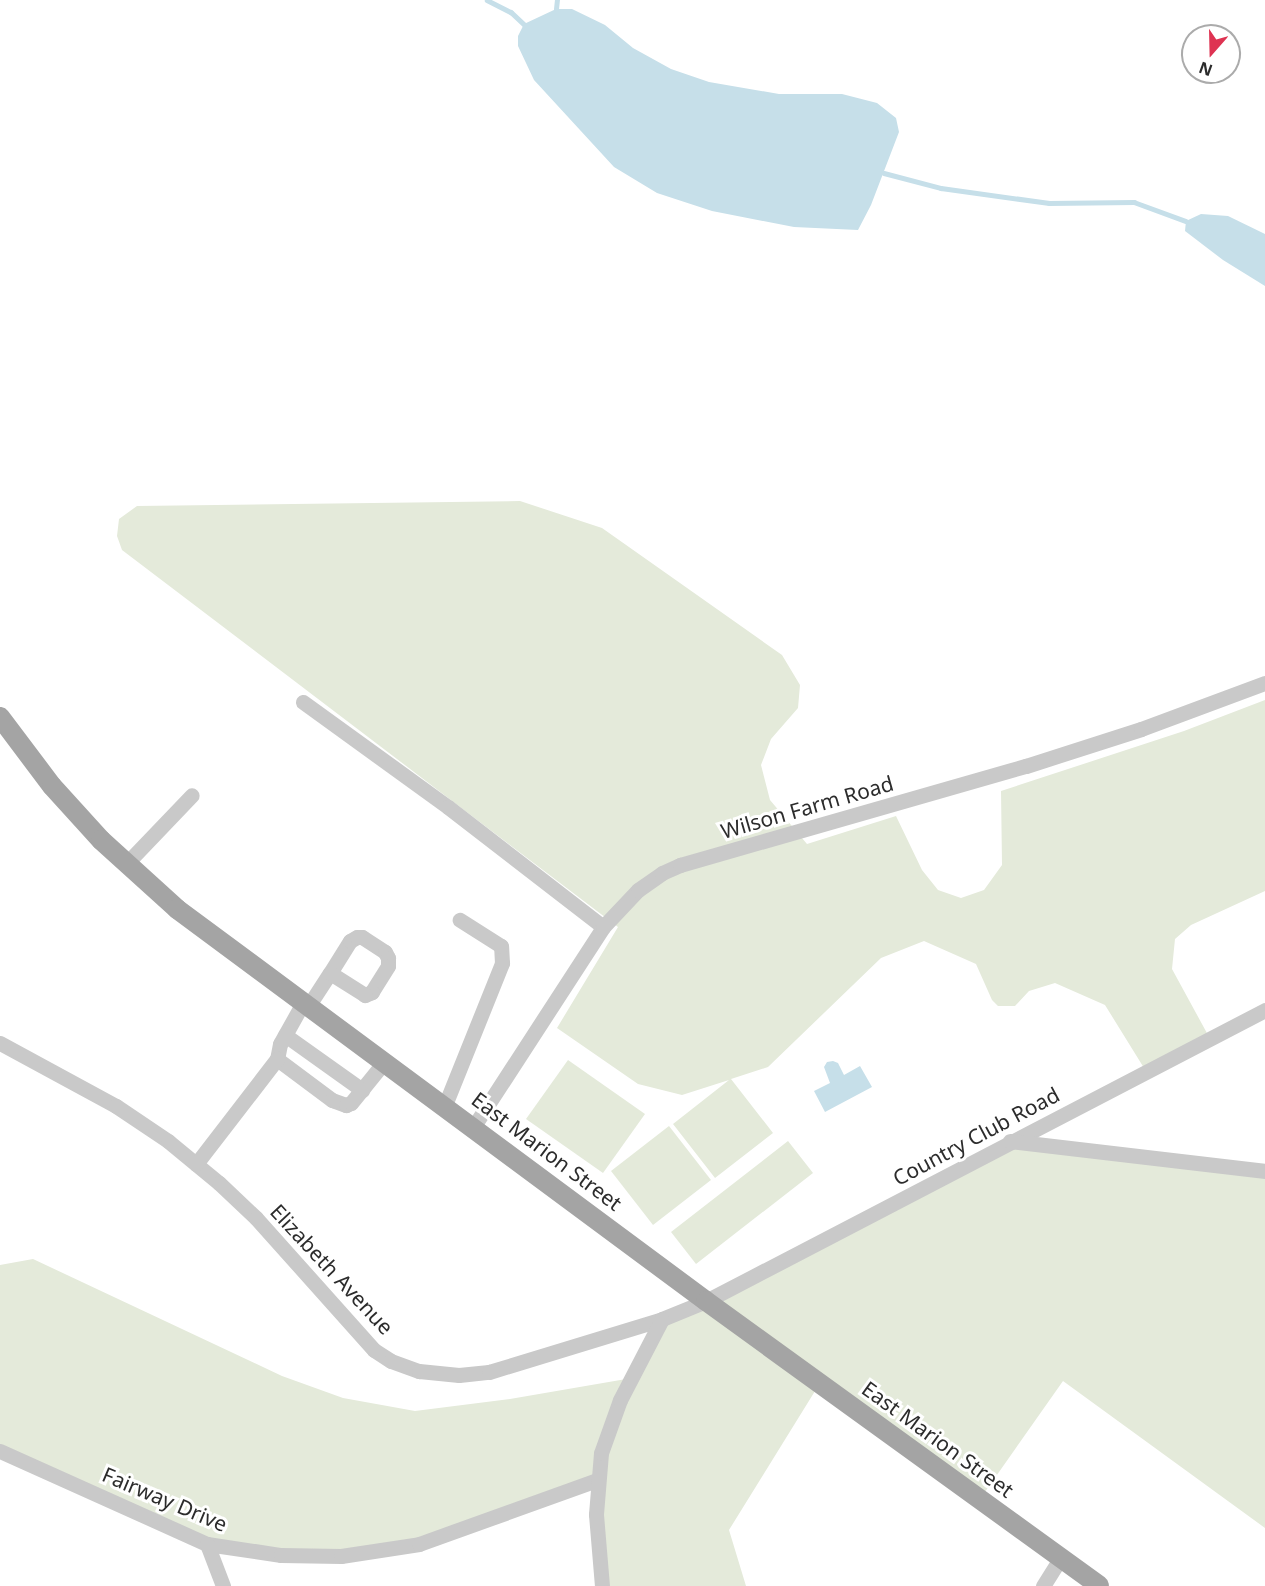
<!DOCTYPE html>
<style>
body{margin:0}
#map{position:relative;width:1265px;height:1586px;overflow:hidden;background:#fff;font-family:"Noto Sans",sans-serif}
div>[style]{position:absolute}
.green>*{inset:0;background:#e4eada}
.water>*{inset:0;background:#c6dfe9}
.stream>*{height:4.5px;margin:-2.25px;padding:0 2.25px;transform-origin:2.25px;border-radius:2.25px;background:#c6dfe9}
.minor>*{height:15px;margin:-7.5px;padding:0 7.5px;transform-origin:7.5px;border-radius:7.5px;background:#c9c9c9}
.major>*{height:20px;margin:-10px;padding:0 10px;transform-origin:10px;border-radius:10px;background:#a4a4a4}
span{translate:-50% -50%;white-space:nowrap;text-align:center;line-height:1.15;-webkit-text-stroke:6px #fff;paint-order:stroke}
.street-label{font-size:21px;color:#2c2c2c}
.north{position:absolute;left:1181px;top:24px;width:60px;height:60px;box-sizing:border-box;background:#fff;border:2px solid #ababab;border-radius:50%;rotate:200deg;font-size:16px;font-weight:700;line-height:24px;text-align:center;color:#2c2c2c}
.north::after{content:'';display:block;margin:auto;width:21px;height:27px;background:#de3352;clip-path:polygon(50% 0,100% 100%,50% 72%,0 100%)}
</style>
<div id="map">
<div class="green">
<i style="clip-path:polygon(520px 501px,602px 528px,782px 655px,800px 685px,798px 708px,771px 739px,761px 765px,770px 800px,807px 844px,896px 816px,922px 870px,938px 890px,961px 898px,984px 890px,1002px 865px,1001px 791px,1184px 731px,1265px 700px,1265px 891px,1191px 925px,1175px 939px,1172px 969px,1208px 1035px,1144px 1068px,1105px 1005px,1055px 983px,1029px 991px,1015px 1006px,998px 1006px,992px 1000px,976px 964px,924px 941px,881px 958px,768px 1067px,731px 1079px,773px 1133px,715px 1178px,673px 1124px,729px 1080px,682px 1095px,638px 1084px,557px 1028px,618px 927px,122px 550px,117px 536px,119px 519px,137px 506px)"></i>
<i style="clip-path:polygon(568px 1060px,645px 1114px,603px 1173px,526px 1119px)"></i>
<i style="clip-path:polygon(669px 1126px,711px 1180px,653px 1225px,611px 1171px)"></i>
<i style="clip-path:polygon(788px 1141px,813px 1173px,696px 1264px,671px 1232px)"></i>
<i style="clip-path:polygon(1010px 1141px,1265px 1171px,1265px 1528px,1063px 1381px,980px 1499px,820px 1383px,729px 1530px,746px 1586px,602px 1586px,597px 1481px,384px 1551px,224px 1548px,0 1451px,0 1265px,33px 1259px,282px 1376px,343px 1398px,415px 1411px,510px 1399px,632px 1378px,662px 1319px)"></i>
</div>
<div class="water">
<i style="clip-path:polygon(556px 9px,572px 9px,605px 25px,633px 48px,671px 69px,709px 82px,779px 94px,842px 94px,877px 103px,896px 118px,899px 132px,871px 205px,858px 230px,794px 227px,712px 211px,657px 193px,614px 167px,534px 80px,518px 46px,518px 36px,524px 24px)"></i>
<i style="clip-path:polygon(1201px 214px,1228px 216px,1265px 234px,1265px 286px,1223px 260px,1185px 231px,1186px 221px)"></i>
<i style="clip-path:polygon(833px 1061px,838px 1063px,844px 1075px,860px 1066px,872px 1087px,825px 1112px,814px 1091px,830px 1083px,824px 1067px,827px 1062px)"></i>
</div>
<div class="stream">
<i style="left:487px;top:0;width:27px;rotate:27deg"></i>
<i style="left:511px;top:12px;width:18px;rotate:43deg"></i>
<i style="left:556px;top:9px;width:9px;rotate:-84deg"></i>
<i style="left:884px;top:173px;width:59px;rotate:14.7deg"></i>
<i style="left:941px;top:188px;width:109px;rotate:7.9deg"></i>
<i style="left:1049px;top:203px;width:85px;rotate:-0.7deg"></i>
<i style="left:1134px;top:202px;width:55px;rotate:20.1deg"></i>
</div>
<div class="minor">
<i style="left:303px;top:702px;width:179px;rotate:35.9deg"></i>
<i style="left:448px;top:807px;width:196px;rotate:37.7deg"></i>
<i style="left:126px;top:864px;width:95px;rotate:-46.3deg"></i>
<i style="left:304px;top:1001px;width:49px;rotate:119.2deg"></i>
<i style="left:280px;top:1044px;width:15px;rotate:101deg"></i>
<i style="left:277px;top:1059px;width:69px;rotate:36.7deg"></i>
<i style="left:332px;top:1100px;width:15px;rotate:20deg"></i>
<i style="left:346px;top:1105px;width:5px;rotate:-22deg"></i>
<i style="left:351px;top:1103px;width:54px;rotate:-51deg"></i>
<i style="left:309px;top:1005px;width:38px;rotate:-57deg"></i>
<i style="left:330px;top:973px;width:38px;rotate:-58deg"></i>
<i style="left:350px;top:941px;width:8px;rotate:-30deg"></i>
<i style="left:357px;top:937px;width:5px"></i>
<i style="left:362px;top:937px;width:27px;rotate:33deg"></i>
<i style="left:385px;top:952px;width:7px;rotate:63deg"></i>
<i style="left:388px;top:958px;width:8px;rotate:90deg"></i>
<i style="left:388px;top:966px;width:31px;rotate:122deg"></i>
<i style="left:372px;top:992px;width:8px;rotate:157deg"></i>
<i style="left:365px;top:995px;width:41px;rotate:-147.8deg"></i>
<i style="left:285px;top:1035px;width:95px;rotate:35.5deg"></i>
<i style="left:0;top:1043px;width:132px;rotate:28.5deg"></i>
<i style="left:116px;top:1106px;width:63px;rotate:33.9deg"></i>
<i style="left:168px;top:1141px;width:66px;rotate:39.5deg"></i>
<i style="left:219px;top:1183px;width:51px;rotate:43.4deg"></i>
<i style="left:256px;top:1218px;width:177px;rotate:48.2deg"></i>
<i style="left:374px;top:1350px;width:20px;rotate:33deg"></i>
<i style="left:391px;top:1361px;width:30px;rotate:20deg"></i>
<i style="left:419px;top:1371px;width:40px;rotate:5.7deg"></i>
<i style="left:459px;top:1375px;width:30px;rotate:-6deg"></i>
<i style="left:489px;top:1372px;width:181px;rotate:-17deg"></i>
<i style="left:662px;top:1319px;width:48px;rotate:-22.2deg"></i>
<i style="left:706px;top:1301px;width:630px;rotate:-27.5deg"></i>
<i style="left:445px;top:1105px;width:153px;rotate:-68.1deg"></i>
<i style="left:502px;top:963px;width:17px;rotate:-93deg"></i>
<i style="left:501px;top:946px;width:49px;rotate:-147.6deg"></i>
<i style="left:474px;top:1126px;width:237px;rotate:-57deg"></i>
<i style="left:603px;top:927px;width:51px;rotate:-46.6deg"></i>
<i style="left:638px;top:890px;width:29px;rotate:-35deg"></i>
<i style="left:662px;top:873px;width:20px;rotate:-24deg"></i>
<i style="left:680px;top:865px;width:360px;rotate:-16deg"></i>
<i style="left:1026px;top:766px;width:121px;rotate:-17.8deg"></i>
<i style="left:1141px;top:729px;width:132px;rotate:-20.4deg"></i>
<i style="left:1010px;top:1141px;width:257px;rotate:6.7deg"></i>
<i style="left:196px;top:1164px;width:133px;rotate:-52.4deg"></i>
<i style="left:0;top:1451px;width:227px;rotate:24.2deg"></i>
<i style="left:207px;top:1544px;width:75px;rotate:8.5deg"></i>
<i style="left:281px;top:1555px;width:60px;rotate:1deg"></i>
<i style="left:341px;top:1556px;width:79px;rotate:-8.7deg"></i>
<i style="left:419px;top:1544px;width:189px;rotate:-19.8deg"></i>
<i style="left:207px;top:1544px;width:45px;rotate:69.1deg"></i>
<i style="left:602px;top:1586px;width:72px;rotate:-94.8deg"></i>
<i style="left:596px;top:1514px;width:61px;rotate:-85.3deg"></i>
<i style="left:601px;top:1453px;width:56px;rotate:-70.3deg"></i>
<i style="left:620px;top:1400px;width:91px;rotate:-62.6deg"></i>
<i style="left:1043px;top:1586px;width:34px;rotate:-58deg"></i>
</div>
<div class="major">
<i style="left:0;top:717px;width:86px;rotate:53deg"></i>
<i style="left:52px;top:786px;width:73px;rotate:47.8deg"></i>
<i style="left:101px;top:840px;width:103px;rotate:42.2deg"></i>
<i style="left:177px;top:909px;width:658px;rotate:36.54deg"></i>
<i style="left:706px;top:1301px;width:485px;rotate:35.9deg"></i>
</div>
<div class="street-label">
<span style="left:807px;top:807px;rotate:-16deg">Wilson Farm Road</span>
<span style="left:976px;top:1136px;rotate:-28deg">Country Club Road</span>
<span style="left:547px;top:1151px;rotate:37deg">East Marion Street</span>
<span style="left:332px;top:1269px;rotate:47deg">Elizabeth Avenue</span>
<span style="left:938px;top:1439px;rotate:36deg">East Marion Street</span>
<span style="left:165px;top:1499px;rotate:23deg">Fairway Drive</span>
</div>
<div class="north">N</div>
</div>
